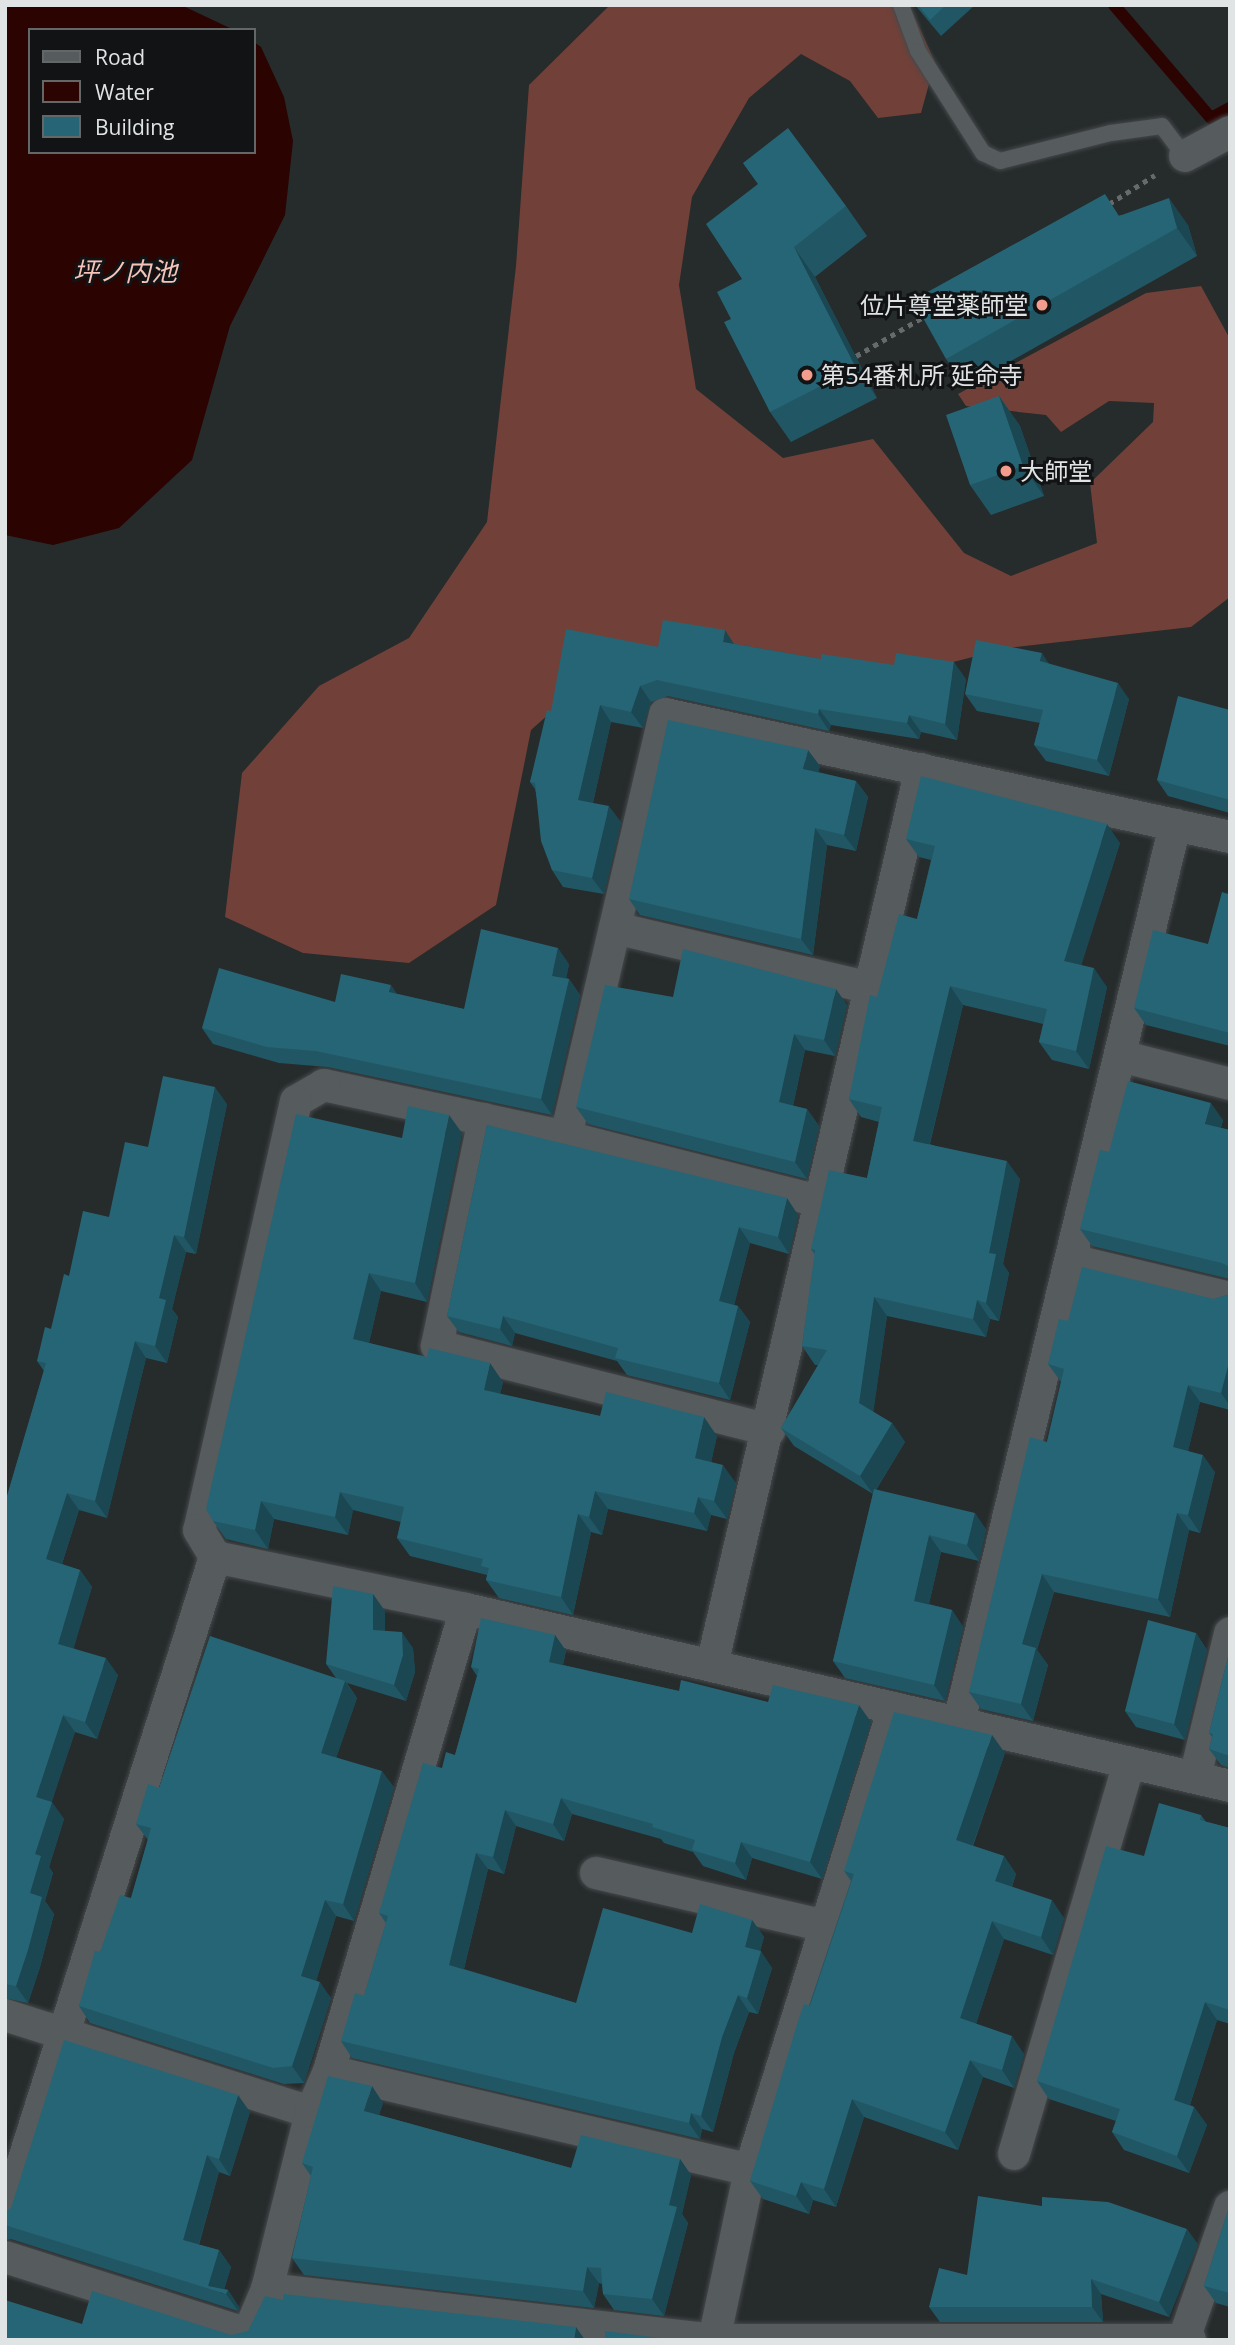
<!DOCTYPE html>
<meta charset="utf-8">
<style>
body{margin:0}
#map{position:relative;width:1235px;height:2345px;overflow:hidden;background:#262b2c;font-family:"Open Sans","Noto Sans JP",sans-serif}
div>[style]{position:absolute}
.forest>*{inset:0;background:#714139}
.water>*{inset:0;background:#2b0301}
.stream>*{height:12px;margin:-6px;padding:0 6px;transform-origin:6px;border-radius:6px;background:#2b0301}
.path>*{height:4.5px;margin-top:-2.25px;transform-origin:0;background:repeating-linear-gradient(90deg,#666a6b 0 5px,transparent 0 10px)}
.roads{filter:drop-shadow(0 0 2px #46494b) drop-shadow(0 0 2px #46494b)}
.service>*{height:16px;margin:-8px;padding:0 8px;transform-origin:8px;border-radius:8px;background:#565b5d}
.minor>*{height:32px;margin:-16px;padding:0 16px;transform-origin:16px;border-radius:16px;background:#565b5d}
.wall>*{inset:0;background:#215765}
.shaded-wall>*{inset:0;background:#1b4752}
.building>*{inset:0;background:#266575}
.dots>*{width:19px;height:19px;translate:-50% -50%;box-sizing:border-box;border:4px solid #111314;border-radius:50%}
span{translate:-50% -50%;white-space:nowrap;text-align:center;line-height:1.15;-webkit-text-stroke:6px #111314;paint-order:stroke}
.poi-label{font-size:24px;color:#e1e4e5}
.right{translate:-100% -50%;text-align:right}
.left{translate:0 -50%;text-align:left}
.water-label{font-size:26px;color:#f5c3b9;font-style:italic}
.frame{position:absolute;inset:0;border:7px solid #e1e4e5;pointer-events:none}
.legend{position:absolute;left:28px;top:28px;width:228px;height:126px;box-sizing:border-box;background:#111314;border:2px solid #646768;margin:0;padding:9px 12px;list-style:none;font-size:21px;color:#e1e4e5}
.legend li{display:flex;align-items:center;gap:14px;height:35px}
.legend b{width:35px;border:2px solid #646768}
</style>
<div id="map">
<div class="forest">
<i style="clip-path:polygon(610px 5px,909px 5px,935px 62px,921px 113px,878px 118px,850px 81px,801px 54px,749px 98px,692px 197px,679px 285px,696px 389px,783px 458px,873px 439px,964px 553px,1011px 576px,1097px 543px,1090px 483px,1153px 422px,1154px 403px,1109px 401px,1061px 432px,1046px 415px,966px 406px,958px 394px,1146px 293px,1201px 286px,1230px 339px,1230px 597px,1191px 627px,1008px 648px,914px 672px,623px 648px,531px 730px,496px 905px,409px 963px,303px 953px,225px 917px,242px 773px,319px 686px,409px 638px,487px 522px,516px 266px,529px 85px)"></i>
</div>
<div class="water">
<i style="clip-path:polygon(5px 5px,181px 5px,234px 30px,30px 30px,30px 152px,254px 152px,254px 42px,261px 47px,284px 97px,293px 141px,285px 215px,230px 326px,192px 460px,119px 528px,53px 545px,5px 535px)"></i>
</div>
<div class="stream">
<i style="left:1114px;top:5px;width:149px;rotate:49.4deg"></i>
<i style="left:1211px;top:118px;width:21px;rotate:-28deg"></i>
</div>
<div class="path">
<i style="left:1109px;top:204px;width:54px;rotate:-32.2deg"></i>
<i style="left:856px;top:356px;width:80px;rotate:-30.1deg"></i>
</div>
<div class="roads">
<div class="service">
<i style="left:901px;top:5px;width:49px;rotate:69.7deg"></i>
<i style="left:918px;top:51px;width:121px;rotate:57.5deg"></i>
<i style="left:983px;top:153px;width:19px;rotate:25deg"></i>
<i style="left:1000px;top:161px;width:114px;rotate:-14.2deg"></i>
<i style="left:1111px;top:133px;width:51px;rotate:-7.8deg"></i>
<i style="left:1162px;top:126px;width:38px;rotate:53deg"></i>
</div>
<div class="minor">
<i style="left:1185px;top:156px;width:51px;rotate:-28.1deg"></i>
<i style="left:1230px;top:837px;width:578px;rotate:-167.72deg"></i>
<i style="left:665px;top:714px;width:434px;rotate:103.2deg"></i>
<i style="left:566px;top:1137px;width:248px;rotate:-167.9deg"></i>
<i style="left:324px;top:1085px;width:32px;rotate:150deg"></i>
<i style="left:296px;top:1101px;width:440px;rotate:102.7deg"></i>
<i style="left:199px;top:1530px;width:31px;rotate:59deg"></i>
<i style="left:215px;top:1557px;width:256px;rotate:11.7deg"></i>
<i style="left:466px;top:1609px;width:784px;rotate:13.04deg"></i>
<i style="left:615px;top:928px;width:263px;rotate:13.2deg"></i>
<i style="left:1120px;top:1056px;width:114px;rotate:14.3deg"></i>
<i style="left:484px;top:1119px;width:232px;rotate:101.7deg"></i>
<i style="left:437px;top:1346px;width:343px;rotate:14.2deg"></i>
<i style="left:566px;top:1137px;width:265px;rotate:14.2deg"></i>
<i style="left:1071px;top:1260px;width:163px;rotate:13.4deg"></i>
<i style="left:712px;top:1665px;width:920px;rotate:-76.87deg"></i>
<i style="left:959px;top:1722px;width:923px;rotate:-76.46deg"></i>
<i style="left:1195px;top:1777px;width:148px;rotate:-76.3deg"></i>
<i style="left:596px;top:1873px;width:239px;rotate:13deg"></i>
<i style="left:5px;top:2015px;width:321px;rotate:17.6deg"></i>
<i style="left:329px;top:2071px;width:432px;rotate:13.2deg"></i>
<i style="left:1014px;top:2154px;width:408px;rotate:-73.6deg"></i>
<i style="left:5px;top:2219px;width:695px;rotate:-72.4deg"></i>
<i style="left:5px;top:2257px;width:255px;rotate:17.6deg"></i>
<i style="left:248px;top:2334px;width:49px;rotate:-67.1deg"></i>
<i style="left:267px;top:2289px;width:182px;rotate:-76deg"></i>
<i style="left:311px;top:2112px;width:45px;rotate:-66.3deg"></i>
<i style="left:329px;top:2071px;width:482px;rotate:-73.5deg"></i>
<i style="left:267px;top:2289px;width:450px;rotate:6.5deg"></i>
<i style="left:714px;top:2340px;width:476px"></i>
<i style="left:1184px;top:2339px;width:140px;rotate:-70.8deg"></i>
<i style="left:714px;top:2340px;width:174px;rotate:-78deg"></i>
<i style="left:750px;top:2170px;width:484px;rotate:-72.7deg"></i>
</div>
</div>
<div class="wall">
<i style="clip-path:polygon(915px 5px,975px 5px,941px 36px)"></i>
<i style="clip-path:polygon(743px 163px,846px 206px,867px 236px,815px 277px,877px 398px,791px 442px,770px 412px,731px 319px,742px 279px,758px 184px)"></i>
<i style="clip-path:polygon(1120px 215px,1188px 225px,1197px 256px,965px 387px,946px 359px)"></i>
<i style="clip-path:polygon(999px 396px,1020px 426px,1044px 496px,991px 515px,970px 485px)"></i>
<i style="clip-path:polygon(735px 644px,821px 659px,966px 679px,957px 740px,921px 732px,919px 739px,831px 725px,829px 731px,668px 696px,651px 702px,643px 728px,611px 722px,593px 803px,621px 822px,604px 894px,563px 887px,552px 870px,535px 789px,530px 782px,551px 711px,658px 647px)"></i>
<i style="clip-path:polygon(1049px 664px,1129px 699px,1109px 776px,1046px 761px,1034px 745px,1040px 723px,977px 711px,965px 694px)"></i>
<i style="clip-path:polygon(1230px 710px,1230px 813px,1168px 796px,1157px 780px)"></i>
<i style="clip-path:polygon(820px 766px,818px 772px,856px 781px,868px 797px,856px 851px,827px 845px,813px 955px,640px 915px,629px 899px)"></i>
<i style="clip-path:polygon(906px 839px,1120px 843px,1081px 965px,1107px 987px,1089px 1069px,1052px 1060px,1039px 1042px,1043px 1024px,963px 1005px,930px 1144px,1020px 1179px,1003px 1264px,1009px 1273px,999px 1321px,990px 1319px,986px 1337px,887px 1316px,873px 1412px,892px 1423px,905px 1442px,876px 1490px,986px 1529px,979px 1561px,941px 1552px,929px 1604px,952px 1610px,963px 1627px,945px 1701px,845px 1678px,833px 1661px,873px 1494px,794px 1446px,781px 1428px,818px 1365px,815px 1365px,802px 1346px,815px 1255px,811px 1249px,867px 1178px,879px 1122px,861px 1117px,849px 1099px,877px 997px,917px 919px,931px 860px,919px 857px)"></i>
<i style="clip-path:polygon(1230px 887px,1230px 1046px,1146px 1025px,1134px 1008px,1208px 944px)"></i>
<i style="clip-path:polygon(569px 964px,566px 978px,569px 979px,580px 995px,552px 1115px,328px 1067px,279px 1063px,213px 1044px,202px 1028px,335px 1002px,397px 994px,464px 1009px)"></i>
<i style="clip-path:polygon(673px 997px,847px 1005px,835px 1056px,805px 1050px,793px 1106px,807px 1109px,819px 1126px,807px 1179px,588px 1124px,576px 1107px)"></i>
<i style="clip-path:polygon(227px 1104px,196px 1254px,186px 1252px,172px 1309px,178px 1317px,167px 1363px,146px 1358px,107px 1518px,79px 1510px,62px 1564px,80px 1570px,92px 1587px,73px 1648px,118px 1675px,97px 1739px,75px 1732px,51px 1802px,64px 1819px,49px 1867px,53px 1873px,45px 1901px,54px 1914px,40px 1967px,28px 2003px,5px 1998px,5px 1503px,44px 1371px,37px 1361px,51px 1329px,69px 1276px,109px 1217px,148px 1147px)"></i>
<i style="clip-path:polygon(1223px 1120px,1221px 1128px,1230px 1130px,1230px 1279px,1092px 1246px,1080px 1229px,1109px 1152px)"></i>
<i style="clip-path:polygon(487px 1125px,798px 1215px,789px 1254px,750px 1243px,734px 1305px,738px 1306px,750px 1322px,730px 1400px,627px 1375px,617px 1361px,515px 1333px,512px 1346px,459px 1332px,447px 1316px)"></i>
<i style="clip-path:polygon(462px 1133px,427px 1302px,381px 1291px,369px 1343px,503px 1382px,500px 1394px,600px 1416px,717px 1436px,711px 1462px,736px 1483px,727px 1519px,711px 1515px,707px 1531px,608px 1509px,602px 1535px,591px 1532px,573px 1615px,499px 1598px,486px 1580px,487px 1575px,410px 1556px,397px 1538px,401px 1522px,353px 1510px,348px 1535px,274px 1519px,268px 1549px,226px 1539px,213px 1521px,402px 1138px)"></i>
<i style="clip-path:polygon(1230px 1294px,1230px 1410px,1200px 1402px,1188px 1451px,1215px 1472px,1200px 1533px,1189px 1530px,1170px 1617px,1054px 1592px,1037px 1650px,1048px 1665px,1033px 1721px,981px 1709px,969px 1692px,1047px 1442px,1061px 1382px,1048px 1364px,1068px 1321px,1214px 1299px)"></i>
<i style="clip-path:polygon(385px 1611px,385px 1631px,413px 1648px,415px 1672px,406px 1701px,347px 1683px,357px 1698px,336px 1758px,394px 1787px,354px 1921px,336px 1916px,316px 1981px,331px 1998px,304px 2083px,284px 2084px,90px 2023px,79px 2006px,100px 1952px,131px 1898px,148px 1840px,136px 1824px,159px 1788px,336px 1678px,326px 1664px)"></i>
<i style="clip-path:polygon(1196px 1633px,1207px 1650px,1185px 1740px,1136px 1727px,1125px 1711px)"></i>
<i style="clip-path:polygon(555px 1635px,566px 1651px,563px 1665px,679px 1691px,768px 1702px,871px 1722px,822px 1879px,752px 1858px,746px 1880px,703px 1866px,693px 1852px,664px 1843px,661px 1839px,572px 1814px,564px 1841px,516px 1826px,504px 1874px,488px 1869px,464px 1969px,576px 2003px,692px 1933px,752px 1920px,764px 1937px,760px 1951px,772px 1968px,758px 2014px,749px 2012px,734px 2053px,713px 2132px,702px 2129px,700px 2139px,352px 2058px,341px 2041px,364px 1996px,386px 1923px,379px 1913px,442px 1768px,455px 1755px,477px 1676px,471px 1667px)"></i>
<i style="clip-path:polygon(1230px 1649px,1230px 1768px,1221px 1765px,1209px 1749px,1212px 1737px,1209px 1733px)"></i>
<i style="clip-path:polygon(1005px 1753px,973px 1846px,1004px 1856px,1016px 1874px,1012px 1887px,1064px 1918px,1053px 1955px,1004px 1939px,976px 2024px,1024px 2054px,1014px 2088px,983px 2077px,958px 2150px,864px 2117px,836px 2207px,813px 2200px,809px 2214px,763px 2199px,750px 2181px,851px 1881px,844px 1871px)"></i>
<i style="clip-path:polygon(1201px 1815px,1206px 1822px,1230px 1828px,1230px 2024px,1217px 2020px,1190px 2105px,1194px 2107px,1207px 2125px,1189px 2173px,1124px 2150px,1112px 2132px,1116px 2121px,1049px 2099px,1037px 2081px,1144px 1856px)"></i>
<i style="clip-path:polygon(383px 2103px,379px 2115px,571px 2168px,680px 2159px,691px 2175px,682px 2214px,688px 2223px,664px 2316px,614px 2310px,603px 2294px,602px 2284px,599px 2283px,594px 2308px,304px 2275px,292px 2258px,311px 2176px,302px 2163px)"></i>
<i style="clip-path:polygon(250px 2112px,230px 2176px,219px 2172px,199px 2245px,219px 2250px,231px 2267px,224px 2289px,228px 2290px,239px 2307px,238px 2311px,11px 2239px,5px 2240px,5px 2212px)"></i>
<i style="clip-path:polygon(1230px 2204px,1230px 2307px,1216px 2303px,1204px 2286px)"></i>
<i style="clip-path:polygon(1198px 2244px,1169px 2317px,1101px 2294px,1103px 2322px,940px 2322px,929px 2307px,967px 2275px)"></i>
</div>
<div class="shaded-wall">
<i style="clip-path:polygon(1169px 198px,1188px 225px,1197px 256px,1177px 228px)"></i>
<i style="clip-path:polygon(794px 247px,815px 277px,877px 398px,856px 368px)"></i>
<i style="clip-path:polygon(999px 396px,1020px 426px,1044px 496px,1023px 466px)"></i>
<i style="clip-path:polygon(725px 630px,736px 647px,723px 642px)"></i>
<i style="clip-path:polygon(1042px 653px,1053px 670px,1040px 661px)"></i>
<i style="clip-path:polygon(954px 662px,966px 679px,957px 740px,945px 724px)"></i>
<i style="clip-path:polygon(1118px 683px,1129px 699px,1109px 776px,1097px 760px)"></i>
<i style="clip-path:polygon(640px 686px,651px 702px,643px 728px,631px 712px)"></i>
<i style="clip-path:polygon(600px 705px,611px 722px,590px 816px,578px 800px)"></i>
<i style="clip-path:polygon(819px 709px,831px 725px,829px 731px,818px 714px)"></i>
<i style="clip-path:polygon(909px 715px,921px 732px,919px 739px,907px 723px)"></i>
<i style="clip-path:polygon(808px 750px,820px 766px,815px 785px,803px 769px)"></i>
<i style="clip-path:polygon(856px 781px,868px 797px,856px 851px,844px 835px)"></i>
<i style="clip-path:polygon(609px 806px,621px 822px,604px 894px,592px 878px)"></i>
<i style="clip-path:polygon(1107px 824px,1120px 843px,1077px 979px,1064px 961px)"></i>
<i style="clip-path:polygon(815px 828px,827px 845px,813px 955px,801px 939px)"></i>
<i style="clip-path:polygon(558px 948px,569px 964px,564px 992px,552px 976px)"></i>
<i style="clip-path:polygon(1094px 968px,1107px 987px,1089px 1069px,1076px 1051px)"></i>
<i style="clip-path:polygon(569px 979px,580px 995px,552px 1115px,541px 1099px)"></i>
<i style="clip-path:polygon(391px 985px,402px 1001px,389px 992px)"></i>
<i style="clip-path:polygon(950px 986px,963px 1005px,926px 1159px,913px 1141px)"></i>
<i style="clip-path:polygon(836px 989px,847px 1005px,835px 1056px,824px 1040px)"></i>
<i style="clip-path:polygon(794px 1034px,805px 1050px,790px 1119px,779px 1102px)"></i>
<i style="clip-path:polygon(215px 1087px,227px 1104px,196px 1254px,184px 1237px)"></i>
<i style="clip-path:polygon(1211px 1103px,1223px 1120px,1217px 1141px,1205px 1124px)"></i>
<i style="clip-path:polygon(807px 1109px,819px 1126px,807px 1179px,795px 1162px)"></i>
<i style="clip-path:polygon(449px 1115px,462px 1133px,427px 1302px,415px 1283px)"></i>
<i style="clip-path:polygon(1007px 1161px,1020px 1179px,1003px 1264px,1009px 1273px,999px 1321px,986px 1303px,989px 1253px)"></i>
<i style="clip-path:polygon(787px 1198px,798px 1215px,789px 1254px,778px 1237px)"></i>
<i style="clip-path:polygon(739px 1227px,750px 1243px,731px 1318px,719px 1301px)"></i>
<i style="clip-path:polygon(174px 1235px,186px 1252px,172px 1309px,178px 1317px,167px 1363px,155px 1346px,159px 1298px)"></i>
<i style="clip-path:polygon(369px 1273px,381px 1291px,366px 1357px,353px 1339px)"></i>
<i style="clip-path:polygon(874px 1297px,887px 1316px,872px 1422px,859px 1403px)"></i>
<i style="clip-path:polygon(977px 1300px,990px 1319px,986px 1337px,973px 1319px)"></i>
<i style="clip-path:polygon(738px 1306px,750px 1322px,730px 1400px,719px 1383px)"></i>
<i style="clip-path:polygon(503px 1316px,515px 1333px,512px 1346px,500px 1329px)"></i>
<i style="clip-path:polygon(135px 1341px,146px 1358px,107px 1518px,95px 1501px)"></i>
<i style="clip-path:polygon(1230px 1358px,1230px 1406px,1221px 1393px)"></i>
<i style="clip-path:polygon(490px 1363px,503px 1382px,497px 1408px,484px 1390px)"></i>
<i style="clip-path:polygon(1188px 1385px,1200px 1402px,1185px 1464px,1173px 1447px)"></i>
<i style="clip-path:polygon(704px 1417px,717px 1436px,708px 1477px,695px 1458px)"></i>
<i style="clip-path:polygon(892px 1423px,905px 1442px,873px 1494px,860px 1476px)"></i>
<i style="clip-path:polygon(1203px 1455px,1215px 1472px,1200px 1533px,1188px 1515px)"></i>
<i style="clip-path:polygon(723px 1465px,736px 1483px,727px 1519px,714px 1501px)"></i>
<i style="clip-path:polygon(595px 1491px,608px 1509px,602px 1535px,589px 1517px)"></i>
<i style="clip-path:polygon(340px 1492px,353px 1510px,348px 1535px,335px 1517px)"></i>
<i style="clip-path:polygon(67px 1493px,79px 1510px,58px 1576px,46px 1559px)"></i>
<i style="clip-path:polygon(698px 1497px,711px 1515px,707px 1531px,694px 1513px)"></i>
<i style="clip-path:polygon(261px 1501px,274px 1519px,268px 1549px,255px 1530px)"></i>
<i style="clip-path:polygon(975px 1513px,986px 1529px,979px 1561px,967px 1545px)"></i>
<i style="clip-path:polygon(1177px 1513px,1189px 1530px,1170px 1617px,1158px 1599px)"></i>
<i style="clip-path:polygon(578px 1514px,591px 1532px,573px 1615px,561px 1597px)"></i>
<i style="clip-path:polygon(929px 1535px,941px 1552px,926px 1617px,914px 1601px)"></i>
<i style="clip-path:polygon(80px 1570px,92px 1587px,70px 1661px,58px 1644px)"></i>
<i style="clip-path:polygon(1042px 1574px,1054px 1592px,1037px 1650px,1048px 1665px,1033px 1721px,1021px 1704px,1022px 1644px)"></i>
<i style="clip-path:polygon(373px 1594px,385px 1611px,385px 1646px,373px 1630px)"></i>
<i style="clip-path:polygon(952px 1610px,963px 1627px,945px 1701px,934px 1685px)"></i>
<i style="clip-path:polygon(402px 1632px,413px 1648px,415px 1672px,406px 1701px,394px 1685px)"></i>
<i style="clip-path:polygon(1196px 1633px,1207px 1650px,1185px 1740px,1174px 1724px)"></i>
<i style="clip-path:polygon(555px 1635px,566px 1651px,560px 1678px,549px 1662px)"></i>
<i style="clip-path:polygon(106px 1658px,118px 1675px,97px 1739px,85px 1722px)"></i>
<i style="clip-path:polygon(345px 1681px,357px 1698px,332px 1770px,321px 1753px)"></i>
<i style="clip-path:polygon(859px 1705px,871px 1722px,822px 1879px,810px 1862px)"></i>
<i style="clip-path:polygon(63px 1715px,75px 1732px,48px 1814px,36px 1797px)"></i>
<i style="clip-path:polygon(992px 1735px,1005px 1753px,968px 1858px,956px 1840px)"></i>
<i style="clip-path:polygon(382px 1771px,394px 1787px,354px 1921px,343px 1904px)"></i>
<i style="clip-path:polygon(561px 1798px,572px 1814px,564px 1841px,553px 1824px)"></i>
<i style="clip-path:polygon(52px 1802px,64px 1819px,49px 1867px,53px 1873px,45px 1901px,54px 1914px,40px 1967px,28px 2003px,16px 1986px,35px 1854px)"></i>
<i style="clip-path:polygon(505px 1810px,516px 1826px,504px 1874px,493px 1857px)"></i>
<i style="clip-path:polygon(741px 1842px,752px 1858px,746px 1880px,735px 1863px)"></i>
<i style="clip-path:polygon(476px 1853px,488px 1869px,461px 1981px,449px 1965px)"></i>
<i style="clip-path:polygon(1004px 1856px,1016px 1874px,1008px 1899px,995px 1881px)"></i>
<i style="clip-path:polygon(325px 1900px,336px 1916px,313px 1992px,301px 1976px)"></i>
<i style="clip-path:polygon(1052px 1900px,1064px 1918px,1053px 1955px,1041px 1937px)"></i>
<i style="clip-path:polygon(752px 1920px,764px 1937px,757px 1963px,745px 1947px)"></i>
<i style="clip-path:polygon(992px 1921px,1004px 1939px,972px 2036px,960px 2018px)"></i>
<i style="clip-path:polygon(761px 1951px,772px 1968px,758px 2014px,747px 1998px)"></i>
<i style="clip-path:polygon(320px 1982px,331px 1998px,304px 2083px,292px 2066px)"></i>
<i style="clip-path:polygon(738px 1995px,749px 2012px,734px 2053px,713px 2132px,701px 2116px,722px 2037px)"></i>
<i style="clip-path:polygon(1205px 2002px,1217px 2020px,1186px 2117px,1174px 2100px)"></i>
<i style="clip-path:polygon(1012px 2036px,1024px 2054px,1014px 2088px,1002px 2070px)"></i>
<i style="clip-path:polygon(970px 2060px,983px 2077px,958px 2150px,945px 2132px)"></i>
<i style="clip-path:polygon(372px 2086px,383px 2103px,375px 2127px,364px 2111px)"></i>
<i style="clip-path:polygon(238px 2095px,250px 2112px,230px 2176px,219px 2159px)"></i>
<i style="clip-path:polygon(852px 2099px,864px 2117px,836px 2207px,824px 2189px)"></i>
<i style="clip-path:polygon(1194px 2107px,1207px 2125px,1189px 2173px,1177px 2156px)"></i>
<i style="clip-path:polygon(691px 2113px,702px 2129px,700px 2139px,689px 2123px)"></i>
<i style="clip-path:polygon(207px 2155px,219px 2172px,195px 2257px,183px 2240px)"></i>
<i style="clip-path:polygon(680px 2159px,691px 2175px,682px 2214px,688px 2223px,664px 2316px,652px 2299px,669px 2205px)"></i>
<i style="clip-path:polygon(801px 2182px,813px 2200px,809px 2214px,796px 2196px)"></i>
<i style="clip-path:polygon(1187px 2229px,1198px 2244px,1169px 2317px,1159px 2302px)"></i>
<i style="clip-path:polygon(219px 2250px,231px 2267px,223px 2294px,208px 2286px)"></i>
<i style="clip-path:polygon(587px 2267px,599px 2283px,594px 2308px,583px 2291px)"></i>
<i style="clip-path:polygon(1091px 2279px,1101px 2294px,1103px 2322px,1092px 2307px)"></i>
<i style="clip-path:polygon(228px 2290px,239px 2307px,238px 2311px,226px 2294px)"></i>
<i style="clip-path:polygon(576px 2327px,585px 2340px,574px 2340px)"></i>
</div>
<div class="building">
<i style="clip-path:polygon(918px 5px,946px 5px,930px 20px)"></i>
<i style="clip-path:polygon(788px 128px,846px 206px,794px 247px,856px 368px,770px 412px,724px 322px,731px 319px,717px 292px,742px 279px,706px 224px,758px 184px,743px 163px)"></i>
<i style="clip-path:polygon(1105px 194px,1119px 216px,1169px 198px,1177px 228px,946px 359px,913px 300px)"></i>
<i style="clip-path:polygon(999px 396px,1023px 466px,970px 485px,946px 415px)"></i>
<i style="clip-path:polygon(663px 620px,725px 630px,723px 642px,821px 659px,821px 654px,894px 665px,896px 653px,954px 662px,945px 724px,909px 715px,907px 723px,819px 709px,818px 714px,657px 680px,640px 686px,631px 712px,600px 705px,578px 800px,609px 806px,592px 878px,552px 870px,541px 841px,535px 783px,530px 782px,547px 710px,551px 711px,566px 629px,658px 647px)"></i>
<i style="clip-path:polygon(976px 640px,1042px 653px,1040px 661px,1118px 683px,1097px 760px,1034px 745px,1043px 710px,965px 694px)"></i>
<i style="clip-path:polygon(1178px 696px,1230px 710px,1230px 800px,1157px 780px)"></i>
<i style="clip-path:polygon(668px 720px,808px 750px,803px 769px,856px 781px,844px 835px,815px 828px,801px 939px,629px 899px)"></i>
<i style="clip-path:polygon(921px 776px,1107px 824px,1064px 961px,1094px 968px,1076px 1051px,1039px 1042px,1047px 1009px,950px 986px,913px 1141px,1007px 1161px,989px 1253px,996px 1254px,986px 1303px,977px 1300px,973px 1319px,874px 1297px,859px 1403px,892px 1423px,860px 1476px,781px 1428px,827px 1350px,802px 1346px,815px 1250px,811px 1249px,829px 1170px,867px 1178px,882px 1107px,849px 1099px,870px 995px,877px 997px,899px 914px,917px 919px,935px 846px,906px 839px)"></i>
<i style="clip-path:polygon(1230px 887px,1230px 1033px,1134px 1008px,1153px 930px,1208px 944px,1222px 892px,1228px 894px)"></i>
<i style="clip-path:polygon(481px 929px,558px 948px,552px 976px,569px 979px,541px 1099px,316px 1051px,267px 1047px,202px 1028px,219px 968px,335px 1002px,341px 974px,391px 985px,389px 992px,464px 1009px)"></i>
<i style="clip-path:polygon(683px 949px,836px 989px,824px 1040px,794px 1034px,779px 1102px,807px 1109px,795px 1162px,576px 1107px,605px 985px,673px 997px)"></i>
<i style="clip-path:polygon(163px 1076px,215px 1087px,184px 1237px,174px 1235px,159px 1298px,166px 1300px,155px 1346px,135px 1341px,95px 1501px,67px 1493px,46px 1559px,80px 1570px,58px 1644px,106px 1658px,85px 1722px,63px 1715px,36px 1797px,52px 1802px,35px 1854px,41px 1856px,30px 1893px,42px 1897px,28px 1950px,16px 1986px,5px 1984px,5px 1503px,46px 1363px,37px 1361px,45px 1327px,51px 1329px,64px 1274px,69px 1276px,83px 1211px,109px 1217px,125px 1142px,148px 1147px)"></i>
<i style="clip-path:polygon(1128px 1081px,1211px 1103px,1205px 1124px,1230px 1130px,1230px 1267px,1222px 1263px,1080px 1229px,1100px 1150px,1109px 1152px)"></i>
<i style="clip-path:polygon(408px 1106px,449px 1115px,415px 1283px,369px 1273px,353px 1339px,427px 1357px,429px 1348px,490px 1363px,484px 1390px,600px 1416px,606px 1392px,704px 1417px,695px 1458px,723px 1465px,714px 1501px,698px 1497px,694px 1513px,595px 1491px,589px 1517px,578px 1514px,561px 1597px,486px 1580px,489px 1568px,481px 1566px,483px 1559px,397px 1538px,404px 1507px,340px 1492px,335px 1517px,261px 1501px,255px 1530px,213px 1521px,206px 1509px,296px 1114px,402px 1138px)"></i>
<i style="clip-path:polygon(487px 1125px,787px 1198px,778px 1237px,739px 1227px,719px 1301px,738px 1306px,719px 1383px,615px 1358px,618px 1348px,503px 1316px,500px 1329px,447px 1316px)"></i>
<i style="clip-path:polygon(1082px 1267px,1214px 1299px,1230px 1294px,1230px 1358px,1221px 1393px,1188px 1385px,1173px 1447px,1203px 1455px,1188px 1515px,1177px 1513px,1158px 1599px,1042px 1574px,1022px 1644px,1036px 1648px,1021px 1704px,969px 1692px,1030px 1437px,1047px 1442px,1064px 1369px,1048px 1364px,1059px 1319px,1068px 1321px)"></i>
<i style="clip-path:polygon(874px 1489px,975px 1513px,967px 1545px,929px 1535px,914px 1601px,952px 1610px,934px 1685px,833px 1661px)"></i>
<i style="clip-path:polygon(333px 1586px,373px 1594px,373px 1630px,402px 1632px,403px 1655px,394px 1685px,326px 1664px)"></i>
<i style="clip-path:polygon(481px 1618px,555px 1635px,549px 1662px,679px 1691px,681px 1680px,768px 1702px,773px 1685px,859px 1705px,810px 1862px,741px 1842px,735px 1863px,692px 1850px,695px 1840px,652px 1827px,653px 1824px,561px 1798px,553px 1824px,505px 1810px,493px 1857px,476px 1853px,449px 1965px,576px 2003px,603px 1908px,692px 1933px,700px 1904px,752px 1920px,745px 1947px,761px 1951px,747px 1998px,738px 1995px,722px 2037px,701px 2116px,691px 2113px,689px 2123px,341px 2041px,355px 1993px,364px 1996px,388px 1916px,379px 1913px,423px 1763px,442px 1768px,446px 1752px,455px 1755px,479px 1669px,471px 1667px)"></i>
<i style="clip-path:polygon(1148px 1620px,1196px 1633px,1174px 1724px,1125px 1711px)"></i>
<i style="clip-path:polygon(210px 1636px,345px 1681px,321px 1753px,382px 1771px,343px 1904px,325px 1900px,301px 1976px,320px 1982px,292px 2066px,273px 2068px,79px 2006px,95px 1951px,100px 1952px,120px 1895px,131px 1898px,151px 1828px,136px 1824px,148px 1784px,159px 1788px)"></i>
<i style="clip-path:polygon(1230px 1649px,1230px 1756px,1209px 1749px,1213px 1734px,1209px 1733px)"></i>
<i style="clip-path:polygon(894px 1712px,992px 1735px,956px 1840px,1004px 1856px,995px 1881px,1052px 1900px,1041px 1937px,992px 1921px,960px 2018px,1012px 2036px,1002px 2070px,970px 2060px,945px 2132px,852px 2099px,824px 2189px,801px 2182px,796px 2196px,750px 2181px,798px 2021px,804px 2004px,810px 2006px,854px 1874px,844px 1871px)"></i>
<i style="clip-path:polygon(1159px 1803px,1201px 1815px,1200px 1820px,1230px 1828px,1230px 2010px,1205px 2002px,1174px 2100px,1194px 2107px,1177px 2156px,1112px 2132px,1120px 2109px,1037px 2081px,1106px 1846px,1144px 1856px)"></i>
<i style="clip-path:polygon(64px 2040px,238px 2095px,219px 2159px,207px 2155px,183px 2240px,219px 2250px,208px 2286px,228px 2290px,226px 2294px,5px 2225px,5px 2212px,11px 2208px)"></i>
<i style="clip-path:polygon(328px 2076px,372px 2086px,364px 2111px,571px 2168px,581px 2135px,680px 2159px,669px 2205px,677px 2207px,652px 2299px,603px 2294px,601px 2268px,587px 2267px,583px 2291px,292px 2258px,313px 2167px,302px 2163px)"></i>
<i style="clip-path:polygon(978px 2196px,1042px 2206px,1042px 2197px,1108px 2202px,1187px 2229px,1159px 2302px,1091px 2279px,1092px 2307px,929px 2307px,939px 2268px,967px 2275px)"></i>
<i style="clip-path:polygon(1230px 2204px,1230px 2293px,1204px 2286px)"></i>
<i style="clip-path:polygon(92px 2291px,231px 2335px,248px 2331px,265px 2296px,283px 2300px,284px 2294px,576px 2327px,574px 2340px,5px 2340px,5px 2300px,82px 2324px)"></i>
<i style="clip-path:polygon(605px 2331px,660px 2338px,660px 2340px,605px 2340px)"></i>
</div>
<div class="dots">
<i style="left:1042px;top:305px;background:#f59d8d"></i>
<i style="left:807px;top:375px;background:#f59d8d"></i>
<i style="left:1006px;top:471px;background:#f59d8d"></i>
</div>
<div class="poi-label">
<span class="right" style="left:1028px;top:305px">位片尊堂薬師堂</span>
<span class="left" style="left:821px;top:375px">第54番札所 延命寺</span>
<span class="left" style="left:1020px;top:471px">大師堂</span>
</div>
<div class="water-label">
<span style="left:125px;top:272px">坪ノ内池</span>
</div>
<div class="frame"></div>
<ul class="legend">
<li><b style="height:9px;background:#565b5d"></b>Road</li>
<li><b style="height:19px;background:#2b0301"></b>Water</li>
<li><b style="height:19px;background:#266575"></b>Building</li>
</ul>
</div>
